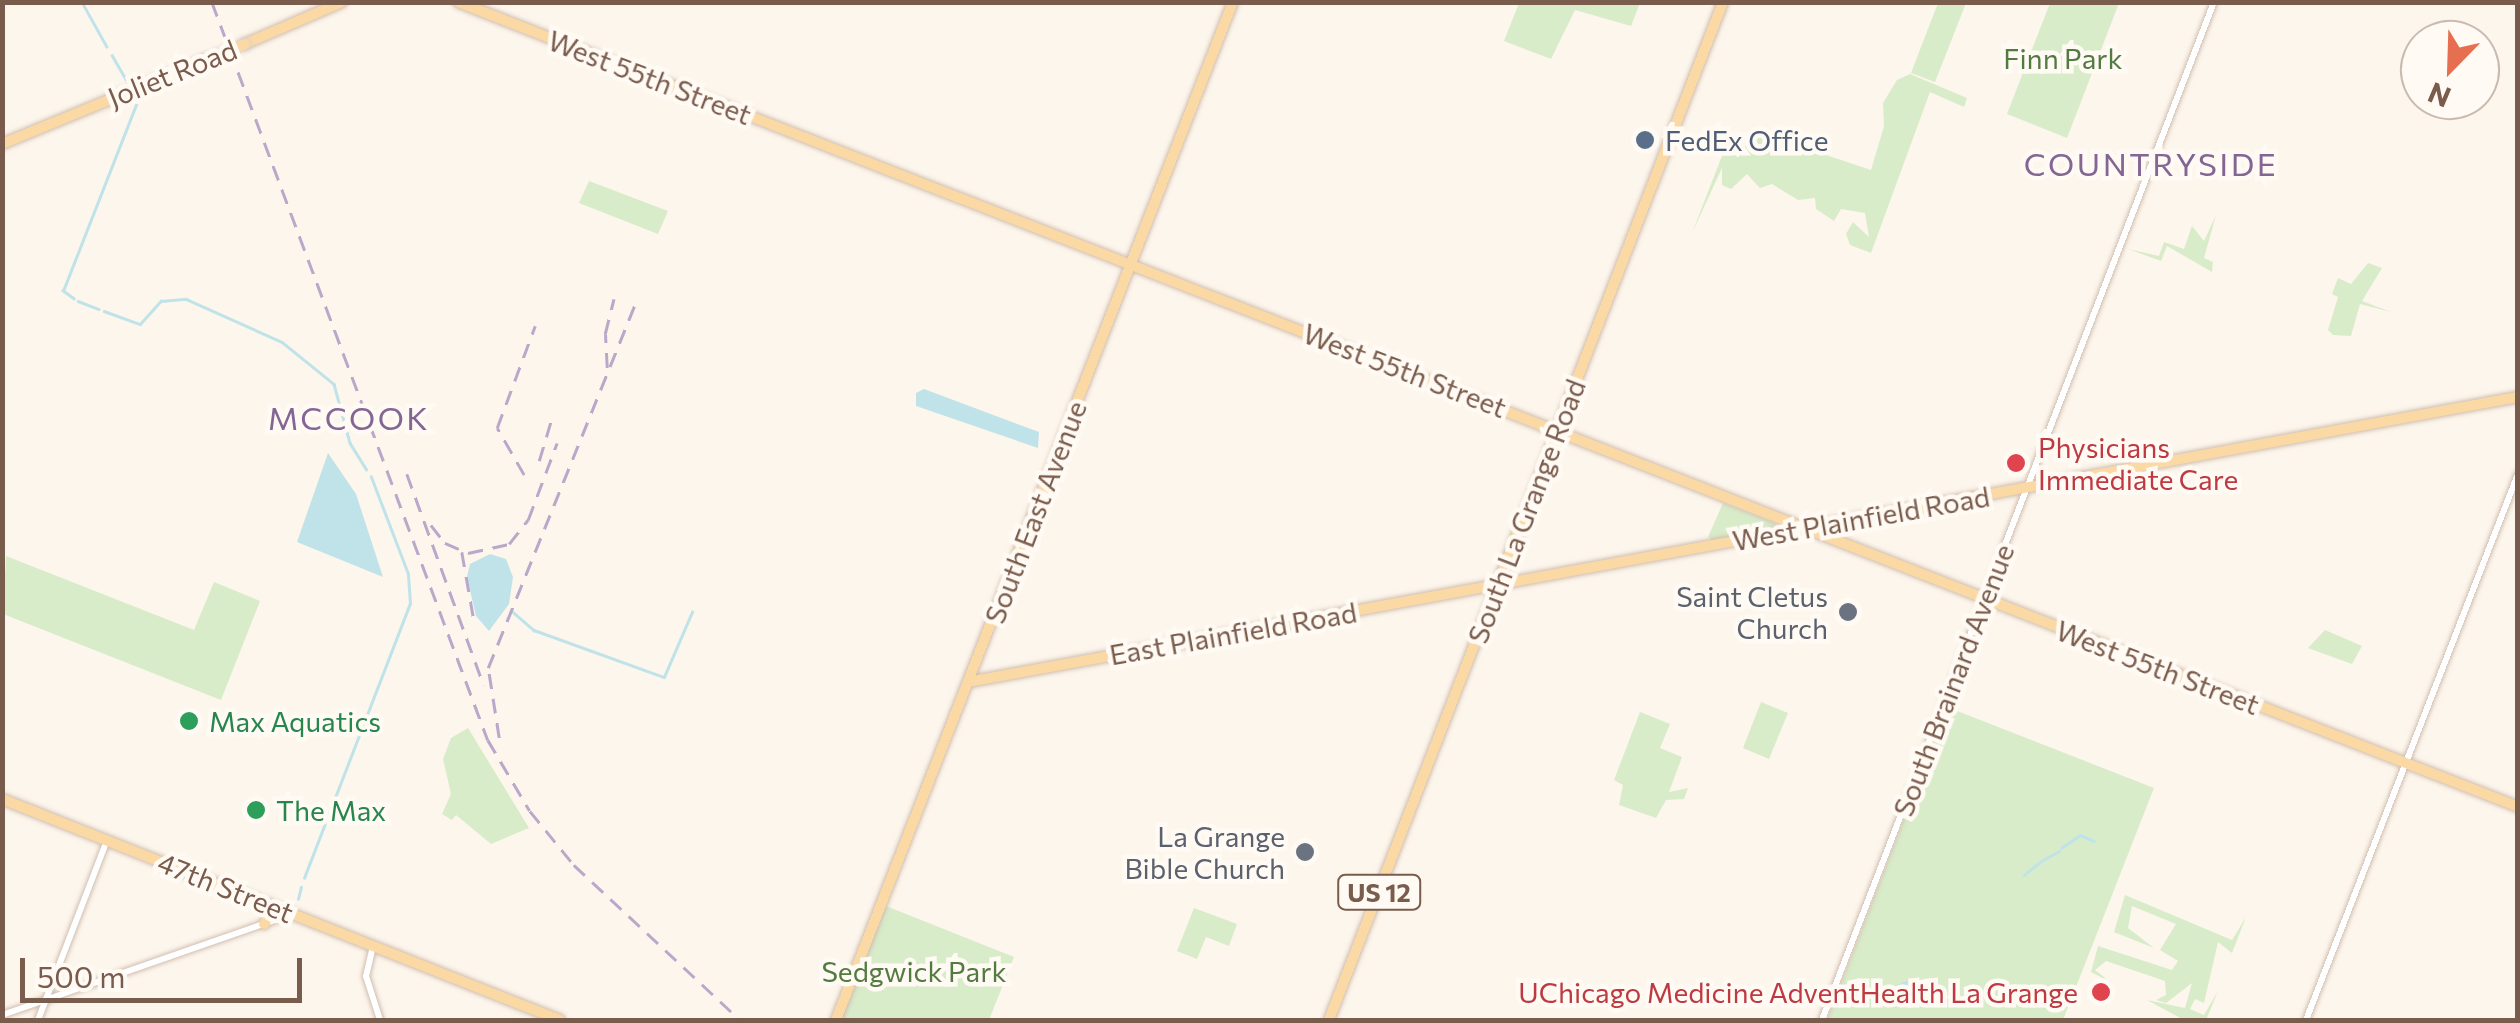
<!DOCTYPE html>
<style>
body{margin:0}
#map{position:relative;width:2520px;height:1023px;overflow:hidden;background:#fdf6ec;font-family:Commissioner,sans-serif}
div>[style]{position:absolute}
.green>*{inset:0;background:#d8ecc9}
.water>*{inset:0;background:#bfe3e8}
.stream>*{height:2.5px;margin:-1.25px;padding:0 1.25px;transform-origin:1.25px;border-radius:1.25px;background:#bfe3e8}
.roads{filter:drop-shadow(0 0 2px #d1beb0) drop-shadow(0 0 2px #d1beb0)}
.minor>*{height:6px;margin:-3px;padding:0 3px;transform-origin:3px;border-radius:3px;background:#fff}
.major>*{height:10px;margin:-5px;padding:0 5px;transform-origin:5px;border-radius:5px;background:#fbd9a5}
.rail>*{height:2.5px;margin-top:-1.25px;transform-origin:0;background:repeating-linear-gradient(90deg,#b9a8c9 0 15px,transparent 0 25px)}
.bridges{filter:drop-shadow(0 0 2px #dad1cd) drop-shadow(0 0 2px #dad1cd)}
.major-bridge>*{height:10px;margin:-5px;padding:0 5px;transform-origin:5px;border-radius:5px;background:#fbd9a5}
.dots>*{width:28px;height:28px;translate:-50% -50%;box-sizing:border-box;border:5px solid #fffaf3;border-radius:50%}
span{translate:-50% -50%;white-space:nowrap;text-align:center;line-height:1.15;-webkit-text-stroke:9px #fffaf3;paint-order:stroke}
.shield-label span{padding:2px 8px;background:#fffaf3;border:2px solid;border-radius:8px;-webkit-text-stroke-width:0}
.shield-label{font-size:25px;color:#7a5c4d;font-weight:700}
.park-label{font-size:28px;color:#537a41}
.street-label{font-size:28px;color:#7a5c4d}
.service-label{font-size:28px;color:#4e5e75}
.left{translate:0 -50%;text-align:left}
.health-label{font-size:28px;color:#be3a42}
.right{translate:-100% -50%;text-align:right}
.worship-label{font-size:28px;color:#5b616d}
.leisure-label{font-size:28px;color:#27864d}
.quarter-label{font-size:32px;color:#846695;letter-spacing:2.5px}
.frame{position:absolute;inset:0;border:5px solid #7a5c4d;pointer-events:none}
.north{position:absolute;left:2400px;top:20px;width:100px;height:100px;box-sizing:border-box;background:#fffaf3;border:2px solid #cabbb1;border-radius:50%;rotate:203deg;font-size:28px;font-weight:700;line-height:40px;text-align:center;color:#7a5c4d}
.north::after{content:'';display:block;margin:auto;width:35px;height:45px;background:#e76f51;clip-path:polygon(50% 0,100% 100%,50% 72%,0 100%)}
.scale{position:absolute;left:20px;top:958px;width:282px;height:45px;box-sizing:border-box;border:5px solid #7a5c4d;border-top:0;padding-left:12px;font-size:30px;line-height:35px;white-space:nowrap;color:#7a5c4d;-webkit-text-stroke:8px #fffaf3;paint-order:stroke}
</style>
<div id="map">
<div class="green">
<i style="clip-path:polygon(1519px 3px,1519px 2px,1640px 3px,1631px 26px,1575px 10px,1551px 59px,1504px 41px)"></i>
<i style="clip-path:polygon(1938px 3px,1966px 3px,1935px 82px,1911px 73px)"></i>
<i style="clip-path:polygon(2050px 3px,2119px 3px,2067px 138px,2007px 114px)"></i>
<i style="clip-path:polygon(1910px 74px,1967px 98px,1964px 107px,1930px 92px,1871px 253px,1850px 245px,1846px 234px,1853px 222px,1869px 237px,1865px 213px,1841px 209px,1834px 221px,1816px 209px,1815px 198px,1798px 200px,1772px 184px,1760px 188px,1747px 174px,1731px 189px,1722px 185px,1722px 168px,1692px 233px,1727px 143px,1745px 147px,1751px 130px,1871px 170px,1884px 126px,1883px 103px,1897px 80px)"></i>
<i style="clip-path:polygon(589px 181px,668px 211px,658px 234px,579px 203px)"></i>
<i style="clip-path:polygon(2216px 215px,2204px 258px,2213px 262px,2212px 272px,2167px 246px,2161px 261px,2128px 249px,2159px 256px,2164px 242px,2184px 249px,2192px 226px,2204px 241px)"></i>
<i style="clip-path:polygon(2368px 263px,2382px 268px,2362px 301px,2391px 312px,2360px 304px,2351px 336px,2333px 335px,2328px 330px,2338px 297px,2332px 294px,2338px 278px,2351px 284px)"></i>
<i style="clip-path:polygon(1723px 503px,1775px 523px,1777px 527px,1713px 541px,1708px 537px)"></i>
<i style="clip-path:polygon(6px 556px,194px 630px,214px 582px,260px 601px,221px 700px,3px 614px)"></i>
<i style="clip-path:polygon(2325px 630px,2362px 646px,2352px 664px,2308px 648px)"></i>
<i style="clip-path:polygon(1761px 702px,1788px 713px,1769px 759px,1743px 748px)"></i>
<i style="clip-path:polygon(1947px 707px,2154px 788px,2063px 1020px,1827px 1020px)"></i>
<i style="clip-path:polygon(1640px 712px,1670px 724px,1660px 748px,1682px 757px,1669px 792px,1688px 788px,1684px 799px,1666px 800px,1656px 818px,1619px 805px,1623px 785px,1614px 780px)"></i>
<i style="clip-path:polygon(468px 728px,529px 828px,491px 844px,456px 815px,452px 820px,442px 814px,451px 794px,443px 759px,451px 738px)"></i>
<i style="clip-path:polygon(2125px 895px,2232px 940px,2246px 917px,2232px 953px,2218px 942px,2204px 1003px,2195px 999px,2190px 1009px,2204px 1015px,2218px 991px,2206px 1020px,2184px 1020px,2147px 1000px,2185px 1008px,2192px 983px,2166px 1003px,2156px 1000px,2166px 995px,2165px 981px,2106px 961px,2095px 970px,2112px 983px,2091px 972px,2098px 946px,2172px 970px,2178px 961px,2160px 950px,2176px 924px,2132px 906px,2128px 928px,2154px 948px,2114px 932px)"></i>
<i style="clip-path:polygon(886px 906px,1014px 957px,989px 1020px,841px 1020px)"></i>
<i style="clip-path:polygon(1194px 908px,1237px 924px,1229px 946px,1206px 937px,1197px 959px,1177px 951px)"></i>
</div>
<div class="water">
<i style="clip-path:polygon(924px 389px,1039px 432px,1038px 448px,916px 406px,916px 393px)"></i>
<i style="clip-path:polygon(328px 453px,356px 494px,383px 577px,297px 542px)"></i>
<i style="clip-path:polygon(490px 554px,506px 559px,513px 577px,509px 604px,489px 631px,476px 616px,467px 577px,470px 564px)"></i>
<i style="clip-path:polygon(1909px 980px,1932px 986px,1908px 1008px,1881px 1004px,1887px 989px)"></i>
</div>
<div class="stream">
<i style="left:82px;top:2px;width:51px;rotate:60.9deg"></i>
<i style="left:1710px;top:2px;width:5px;rotate:22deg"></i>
<i style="left:112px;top:55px;width:28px;rotate:60deg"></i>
<i style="left:74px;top:299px;width:14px;rotate:-144deg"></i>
<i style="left:63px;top:291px;width:200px;rotate:-68.6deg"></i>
<i style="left:78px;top:301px;width:22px;rotate:21deg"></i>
<i style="left:104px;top:311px;width:38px;rotate:20deg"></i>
<i style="left:140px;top:324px;width:31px;rotate:-48deg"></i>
<i style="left:161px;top:301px;width:25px;rotate:-5deg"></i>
<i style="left:186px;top:299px;width:105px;rotate:24.1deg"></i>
<i style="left:282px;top:342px;width:67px;rotate:38.9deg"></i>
<i style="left:334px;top:384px;width:61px;rotate:74.8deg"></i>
<i style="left:350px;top:443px;width:31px;rotate:58deg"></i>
<i style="left:513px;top:612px;width:28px;rotate:41deg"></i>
<i style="left:534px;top:630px;width:138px;rotate:19.9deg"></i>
<i style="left:664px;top:677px;width:71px;rotate:-66.7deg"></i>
<i style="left:2061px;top:848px;width:23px;rotate:-34deg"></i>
<i style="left:2080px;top:835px;width:15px;rotate:23deg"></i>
<i style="left:2043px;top:860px;width:18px;rotate:-29deg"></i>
<i style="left:2024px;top:875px;width:21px;rotate:-39deg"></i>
<i style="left:304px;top:878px;width:294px;rotate:-68.9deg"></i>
<i style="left:410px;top:604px;width:30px;rotate:-94deg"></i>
<i style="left:408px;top:574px;width:104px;rotate:-110.9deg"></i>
<i style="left:298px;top:899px;width:12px;rotate:-76deg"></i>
</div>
<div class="roads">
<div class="minor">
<i style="left:373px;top:946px;width:31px;rotate:103deg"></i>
<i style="left:366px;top:976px;width:46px;rotate:72.3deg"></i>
<i style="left:2px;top:1015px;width:304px;rotate:-19.2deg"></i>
<i style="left:38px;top:1020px;width:193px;rotate:-69deg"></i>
<i style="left:1822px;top:1020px;width:1091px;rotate:-68.94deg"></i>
<i style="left:2306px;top:1020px;width:586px;rotate:-68.78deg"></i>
</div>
<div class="major">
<i style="left:458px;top:2px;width:2212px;rotate:21.34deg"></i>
<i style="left:245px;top:44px;width:106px;rotate:-23.4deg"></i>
<i style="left:2px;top:144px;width:221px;rotate:-22.4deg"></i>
<i style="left:968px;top:682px;width:1576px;rotate:-10.42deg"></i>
<i style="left:2px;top:799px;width:600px;rotate:21.61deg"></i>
<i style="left:264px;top:903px;width:12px;rotate:55deg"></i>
<i style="left:271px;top:913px;width:13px;rotate:122deg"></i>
<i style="left:836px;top:1020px;width:1093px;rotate:-68.7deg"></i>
<i style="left:1329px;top:1020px;width:1092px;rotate:-68.84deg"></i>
</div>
</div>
<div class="rail">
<i style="left:212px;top:2px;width:788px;rotate:69.5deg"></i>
<i style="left:488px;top:740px;width:82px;rotate:59.4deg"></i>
<i style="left:530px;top:811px;width:70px;rotate:50.8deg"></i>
<i style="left:574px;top:865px;width:227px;rotate:43deg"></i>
<i style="left:607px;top:368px;width:34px;rotate:-93deg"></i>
<i style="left:605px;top:334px;width:36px;rotate:-76deg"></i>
<i style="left:539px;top:461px;width:49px;rotate:-73.4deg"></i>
<i style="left:407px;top:474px;width:225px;rotate:70deg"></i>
<i style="left:524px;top:475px;width:54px;rotate:-119.9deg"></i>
<i style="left:497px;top:428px;width:109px;rotate:-69.6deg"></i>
<i style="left:431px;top:525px;width:23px;rotate:52deg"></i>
<i style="left:445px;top:543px;width:25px;rotate:23deg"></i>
<i style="left:468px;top:553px;width:42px;rotate:-12.4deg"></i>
<i style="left:509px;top:544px;width:31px;rotate:-52deg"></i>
<i style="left:528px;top:520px;width:82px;rotate:-69.4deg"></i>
<i style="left:462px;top:552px;width:69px;rotate:80deg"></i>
<i style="left:499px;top:738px;width:71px;rotate:-98.9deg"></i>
<i style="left:488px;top:668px;width:398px;rotate:-68deg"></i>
</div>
<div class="bridges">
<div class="major-bridge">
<i style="left:206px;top:60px;width:42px;rotate:-22.3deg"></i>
</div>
</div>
<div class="dots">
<i style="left:1645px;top:140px;background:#5c6f8a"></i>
<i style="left:2016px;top:463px;background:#e0444e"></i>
<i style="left:1848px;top:612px;background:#6b7280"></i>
<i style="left:189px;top:721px;background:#2e9e5b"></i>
<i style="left:256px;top:810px;background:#2e9e5b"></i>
<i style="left:1305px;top:852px;background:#6b7280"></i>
<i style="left:2101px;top:992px;background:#e0444e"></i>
</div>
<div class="shield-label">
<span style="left:1379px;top:892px">US 12</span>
</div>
<div class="park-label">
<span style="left:2063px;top:58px">Finn Park</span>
<span style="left:914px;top:971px">Sedgwick Park</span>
</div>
<div class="street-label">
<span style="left:172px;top:73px;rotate:-22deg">Joliet Road</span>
<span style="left:650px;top:77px;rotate:21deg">West 55th Street</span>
<span style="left:1405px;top:370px;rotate:21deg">West 55th Street</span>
<span style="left:1526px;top:511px;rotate:-69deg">South La Grange Road</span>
<span style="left:1035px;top:512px;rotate:-69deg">South East Avenue</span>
<span style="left:1861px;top:518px;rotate:-10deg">West Plainfield Road</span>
<span style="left:1233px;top:633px;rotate:-10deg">East Plainfield Road</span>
<span style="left:2158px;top:667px;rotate:21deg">West 55th Street</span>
<span style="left:1953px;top:680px;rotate:-69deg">South Brainard Avenue</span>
<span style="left:226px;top:887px;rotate:22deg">47th Street</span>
</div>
<div class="service-label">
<span class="left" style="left:1665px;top:140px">FedEx Office</span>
</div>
<div class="health-label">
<span class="left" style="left:2038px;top:463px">Physicians<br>Immediate Care</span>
<span class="right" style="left:2078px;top:992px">UChicago Medicine AdventHealth La Grange</span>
</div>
<div class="worship-label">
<span class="right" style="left:1828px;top:612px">Saint Cletus<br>Church</span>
<span class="right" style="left:1285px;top:852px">La Grange<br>Bible Church</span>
</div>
<div class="leisure-label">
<span class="left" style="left:209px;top:721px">Max Aquatics</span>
<span class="left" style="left:276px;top:810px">The Max</span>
</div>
<div class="quarter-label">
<span style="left:2151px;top:163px">COUNTRYSIDE</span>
<span style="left:349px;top:417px">MCCOOK</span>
</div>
<div class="frame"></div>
<div class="north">N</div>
<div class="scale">500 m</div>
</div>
